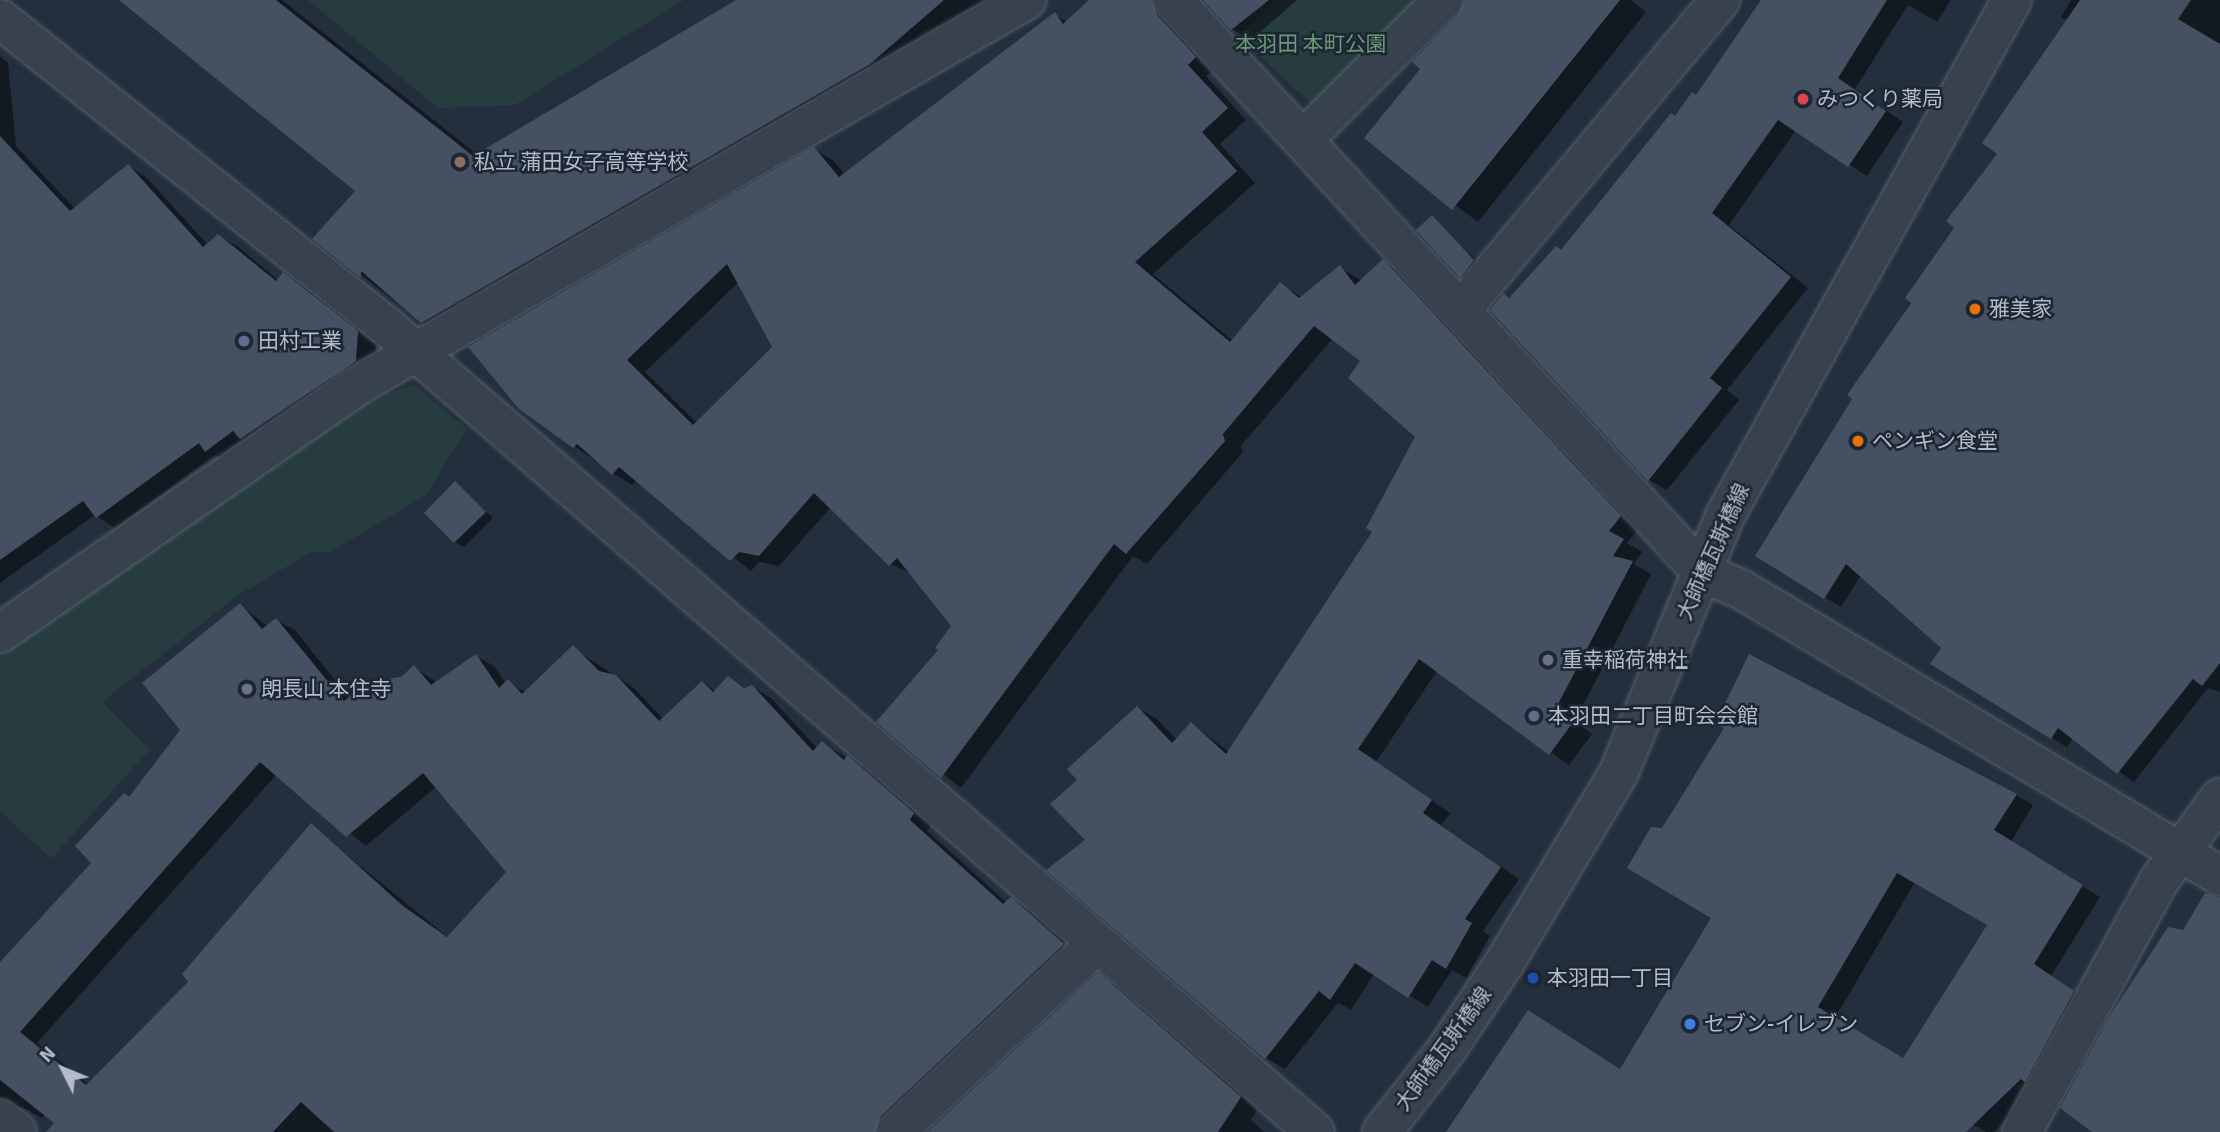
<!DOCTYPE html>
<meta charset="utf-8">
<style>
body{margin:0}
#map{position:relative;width:2220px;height:1132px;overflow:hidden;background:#242f3e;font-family:Signika,"Noto Sans JP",sans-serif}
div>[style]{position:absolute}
.green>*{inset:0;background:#263c3f}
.shadow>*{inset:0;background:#0007}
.building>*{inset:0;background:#455162}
.roads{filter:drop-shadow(0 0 2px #565f6c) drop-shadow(0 0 2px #565f6c)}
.minor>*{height:38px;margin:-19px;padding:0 19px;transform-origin:19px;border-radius:19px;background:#38414e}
.dots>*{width:19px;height:19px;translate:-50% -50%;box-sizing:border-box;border:4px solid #1d2633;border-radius:50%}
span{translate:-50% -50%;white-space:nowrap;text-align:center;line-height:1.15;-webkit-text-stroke:5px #1d2633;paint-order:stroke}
.park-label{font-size:21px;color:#6b9a76}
.poi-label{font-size:21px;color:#b4bcc9}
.left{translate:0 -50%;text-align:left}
.street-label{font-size:21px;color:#b4bcc9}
.north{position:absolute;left:28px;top:1034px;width:70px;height:70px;-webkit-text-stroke:5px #1d2633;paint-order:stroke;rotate:313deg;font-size:19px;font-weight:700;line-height:28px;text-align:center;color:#b4bcc9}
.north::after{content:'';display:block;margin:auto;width:24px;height:32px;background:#b4bcc9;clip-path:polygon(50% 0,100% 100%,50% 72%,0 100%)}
</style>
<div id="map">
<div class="green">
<i style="clip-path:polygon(308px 0,684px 0,515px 105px,438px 108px)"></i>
<i style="clip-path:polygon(1275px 0,1415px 0,1313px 105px,1239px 37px)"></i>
<i style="clip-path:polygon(413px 384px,467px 429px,425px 496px,330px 552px,311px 552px,237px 596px,102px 702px,150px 749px,51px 859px,0 811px,0 652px,184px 518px,363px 405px)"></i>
</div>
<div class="shadow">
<i style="clip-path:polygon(122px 0,282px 0,478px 155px,739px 0,994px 0,453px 339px,422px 322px,315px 239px,358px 191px)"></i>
<i style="clip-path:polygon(evenodd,1092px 0,1176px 0,1214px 69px,1206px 76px,1246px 120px,1220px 144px,1255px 183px,1153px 274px,1233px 341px,1281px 285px,1303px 298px,1340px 267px,1362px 281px,1383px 262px,1403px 273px,1639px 528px,1627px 543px,1642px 552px,1634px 564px,1651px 574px,1575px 721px,1592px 734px,1569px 765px,1437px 671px,1376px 762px,1450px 813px,1441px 825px,1519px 879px,1483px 931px,1490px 936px,1466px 978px,1452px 970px,1428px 1007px,1374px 974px,1351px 1010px,1338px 1003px,1285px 1069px,1266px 1058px,1087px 840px,1079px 781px,1138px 708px,1157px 719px,1177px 740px,1192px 724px,1229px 752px,1374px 532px,1417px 437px,1362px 361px,1333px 338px,1241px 446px,1243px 452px,1147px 564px,1133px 556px,961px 788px,878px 722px,940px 650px,953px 626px,911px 573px,890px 564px,831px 507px,779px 566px,759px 562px,751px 571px,637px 480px,632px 485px,613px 473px,521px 409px,814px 149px,834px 161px,845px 175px,1055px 15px,1068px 22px,1092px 0,739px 282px,774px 347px,698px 424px,645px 372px,739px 282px)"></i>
<i style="clip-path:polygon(1203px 0,1297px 0,1251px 40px,1232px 29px)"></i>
<i style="clip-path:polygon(1465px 0,1631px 0,1646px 12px,1478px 222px,1366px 138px,1422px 69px,1460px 16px)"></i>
<i style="clip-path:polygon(1763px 0,1951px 0,1937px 22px,1908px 5px,1855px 89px,1903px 122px,1867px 176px,1796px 130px,1729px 225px,1808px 288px,1727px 390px,1739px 400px,1667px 490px,1649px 480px,1492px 310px,1505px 295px,1511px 299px,1562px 252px,1697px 97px)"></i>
<i style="clip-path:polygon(2071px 0,2220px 0,2220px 692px,2208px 688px,2134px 782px,2073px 738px,2067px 747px,2052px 738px,1861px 575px,1841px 607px,1757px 556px,2000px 154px,2068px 21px,2061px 17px)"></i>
<i style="clip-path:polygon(0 56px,8px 63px,16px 146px,75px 209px,128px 166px,146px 177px,208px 245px,218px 236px,237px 246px,278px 280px,284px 274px,302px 285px,376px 344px,374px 371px,225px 461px,215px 455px,115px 528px,95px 515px,0 583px)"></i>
<i style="clip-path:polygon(1432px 218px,1482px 266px,1469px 281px,1461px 276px)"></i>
<i style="clip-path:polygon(455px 483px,493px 518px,464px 547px,455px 542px)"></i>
<i style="clip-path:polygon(evenodd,240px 605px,268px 627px,276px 620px,295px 630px,350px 699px,402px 678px,414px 667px,437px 683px,476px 656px,494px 666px,506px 684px,526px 692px,573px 648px,634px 688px,663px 719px,703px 683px,715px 691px,729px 678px,747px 689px,752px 687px,771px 698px,817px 748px,822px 744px,866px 768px,932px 825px,927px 831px,1007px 903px,1012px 900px,1030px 910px,1081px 955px,897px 1132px,66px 1132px,45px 1115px,42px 1118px,22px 1107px,1px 1115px,0 1122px,0 962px,93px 863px,129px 798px,183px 730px,240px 605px,277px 774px,366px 846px,437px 786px,508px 872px,449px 938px,311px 826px,191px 982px,89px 1085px,37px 1043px,277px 774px)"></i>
<i style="clip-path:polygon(evenodd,2016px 795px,2033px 805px,2011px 842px,2100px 897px,2051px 976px,2091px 1002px,2039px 1088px,1994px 1132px,1986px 1132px,1947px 1109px,1933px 1132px,1447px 1132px,1621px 1070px,1714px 917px,1663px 829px,2016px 795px,1915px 882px,1989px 924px,1904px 1060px,1835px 1018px,1915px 882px)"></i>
<i style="clip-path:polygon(1098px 975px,1116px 985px,1258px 1108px,1251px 1120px,1264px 1132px,930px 1132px)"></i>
</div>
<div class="building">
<i style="clip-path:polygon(119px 0,276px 0,473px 156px,736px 0,944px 0,870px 64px,421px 323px,361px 271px,361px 278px,312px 239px,355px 191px)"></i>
<i style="clip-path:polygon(evenodd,1089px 0,1152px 0,1157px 15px,1196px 57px,1188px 65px,1228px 108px,1202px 132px,1237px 171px,1135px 262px,1230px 342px,1280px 282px,1299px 298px,1340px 265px,1355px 285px,1383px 259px,1621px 516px,1609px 531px,1624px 539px,1613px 556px,1633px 561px,1556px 708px,1574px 721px,1549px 755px,1419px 659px,1358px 749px,1432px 800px,1423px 813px,1501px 867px,1465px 919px,1472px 923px,1446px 969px,1432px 960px,1408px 998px,1355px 963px,1330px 1000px,1319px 991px,1265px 1059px,1046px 870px,1085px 840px,1050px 804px,1077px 780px,1067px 769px,1137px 706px,1172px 743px,1191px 722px,1226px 754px,1372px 532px,1366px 528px,1415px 437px,1348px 378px,1360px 361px,1314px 326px,1223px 434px,1225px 441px,1126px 554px,1114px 544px,941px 778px,876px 722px,938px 650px,935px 648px,951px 626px,897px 558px,889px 566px,814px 493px,759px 556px,739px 552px,730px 561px,619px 467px,612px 475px,577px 444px,573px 448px,519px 409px,468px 347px,814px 147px,839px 177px,1055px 12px,1063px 24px,1089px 0,727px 264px,772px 347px,693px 425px,627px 360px,727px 264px)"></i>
<i style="clip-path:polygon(1203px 0,1269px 0,1231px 30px)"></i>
<i style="clip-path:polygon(1464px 0,1620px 0,1452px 210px,1364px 138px,1420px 69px,1412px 62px,1458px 15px)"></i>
<i style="clip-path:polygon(1761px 0,1887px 0,1838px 78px,1886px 111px,1848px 167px,1778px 120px,1712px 213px,1791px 277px,1710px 378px,1722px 388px,1648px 481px,1490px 310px,1504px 293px,1509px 298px,1556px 246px,1561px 250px,1671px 113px,1675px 116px,1692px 92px,1696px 95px)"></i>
<i style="clip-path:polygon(2080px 0,2191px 0,2178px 19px,2220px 44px,2220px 663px,2202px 686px,2193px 679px,2117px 774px,2058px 728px,2051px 739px,1930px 664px,1941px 648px,1846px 564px,1824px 599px,1755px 556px,1852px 399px,1847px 395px,1911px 303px,1905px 298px,1954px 228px,1946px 221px,1997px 154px,1982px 143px)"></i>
<i style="clip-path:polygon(0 136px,70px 211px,128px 164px,203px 247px,218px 234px,276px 281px,283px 272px,358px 331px,356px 361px,240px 439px,233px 431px,205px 452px,199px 443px,96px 518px,83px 501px,0 560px)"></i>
<i style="clip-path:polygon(1432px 215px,1474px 260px,1460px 278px,1416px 230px)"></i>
<i style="clip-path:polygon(455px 481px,486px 512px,454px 543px,424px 513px)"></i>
<i style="clip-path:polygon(evenodd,240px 603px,262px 629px,276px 618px,344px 701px,369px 681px,401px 677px,414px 665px,431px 685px,476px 654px,499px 688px,508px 679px,522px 694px,573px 645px,599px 671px,616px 675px,659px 721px,702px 681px,713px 692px,728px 676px,744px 688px,752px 685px,813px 751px,822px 741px,844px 760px,847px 755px,914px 813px,910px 820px,1003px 904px,1011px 897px,1064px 944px,881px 1116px,875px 1132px,334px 1132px,301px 1102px,273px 1132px,46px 1132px,54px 1123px,0 1080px,0 962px,91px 863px,75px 846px,124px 793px,129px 797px,180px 730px,142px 683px,240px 603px,260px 762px,346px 837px,423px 773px,506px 872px,447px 937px,403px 906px,311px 823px,182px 974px,188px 982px,86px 1085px,20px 1032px,260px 762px)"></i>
<i style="clip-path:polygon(evenodd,1749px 654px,2017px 794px,1994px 830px,2083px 885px,2034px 964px,2074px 991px,2025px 1082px,2021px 1079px,1966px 1132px,1446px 1132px,1528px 1010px,1620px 1069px,1711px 918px,1627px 868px,1651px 827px,1662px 828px,1724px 728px,1715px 724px,1749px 654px,1897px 873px,1987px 925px,1903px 1058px,1818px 1007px,1897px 873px)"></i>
<i style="clip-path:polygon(2205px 893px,2220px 898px,2220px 1132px,2092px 1132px,2060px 1108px,2111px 1014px,2168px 927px,2183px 930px)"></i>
<i style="clip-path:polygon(1098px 972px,1241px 1097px,1218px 1132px,928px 1132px)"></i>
</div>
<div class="roads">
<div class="minor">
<i style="left:1173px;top:0;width:781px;rotate:47.23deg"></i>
<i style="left:1703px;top:573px;width:39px;rotate:23deg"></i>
<i style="left:1739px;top:588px;width:561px;rotate:30.91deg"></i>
<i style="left:0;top:19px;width:492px;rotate:38.5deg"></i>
<i style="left:385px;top:325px;width:1231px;rotate:40.95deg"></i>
<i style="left:1303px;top:140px;width:198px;rotate:-45deg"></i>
<i style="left:1461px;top:310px;width:404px;rotate:-50.1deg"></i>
<i style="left:0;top:633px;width:432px;rotate:-34.7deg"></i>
<i style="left:355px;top:387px;width:775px;rotate:-29.97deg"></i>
<i style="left:0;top:1119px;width:21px;rotate:37deg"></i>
<i style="left:896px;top:1132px;width:276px;rotate:-43.2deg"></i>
<i style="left:1382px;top:1132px;width:105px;rotate:-51.9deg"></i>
<i style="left:1447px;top:1049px;width:105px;rotate:-56.3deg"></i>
<i style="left:1505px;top:962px;width:222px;rotate:-59deg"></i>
<i style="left:1619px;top:772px;width:279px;rotate:-67.5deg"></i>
<i style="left:1726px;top:514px;width:588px;rotate:-60.91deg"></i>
<i style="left:2022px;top:1132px;width:286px;rotate:-61.4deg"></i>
<i style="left:2159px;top:881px;width:103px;rotate:-53.7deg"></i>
</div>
</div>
<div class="dots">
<i style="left:1803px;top:99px;background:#e0444e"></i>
<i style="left:460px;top:162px;background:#8d6e63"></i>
<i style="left:1975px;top:309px;background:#e8710a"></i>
<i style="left:244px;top:341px;background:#5c6f8a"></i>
<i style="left:1858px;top:441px;background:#e8710a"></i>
<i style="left:1548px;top:660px;background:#6b7280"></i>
<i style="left:247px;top:689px;background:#6b7280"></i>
<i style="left:1534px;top:716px;background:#5c6f8a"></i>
<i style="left:1533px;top:978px;background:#1a4fb4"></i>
<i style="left:1690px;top:1024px;background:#3f7fe0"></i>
</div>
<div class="park-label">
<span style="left:1311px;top:44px">本羽田 本町公園</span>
</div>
<div class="poi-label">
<span class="left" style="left:1817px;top:99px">みつくり薬局</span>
<span class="left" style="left:474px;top:162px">私立 蒲田女子高等学校</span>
<span class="left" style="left:1989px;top:309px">雅美家</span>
<span class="left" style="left:258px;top:341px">田村工業</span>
<span class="left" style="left:1872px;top:441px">ペンギン食堂</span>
<span class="left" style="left:1562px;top:660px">重幸稲荷神社</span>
<span class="left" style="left:261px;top:689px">朗長山 本住寺</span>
<span class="left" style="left:1548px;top:716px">本羽田二丁目町会会館</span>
<span class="left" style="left:1547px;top:978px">本羽田一丁目</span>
<span class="left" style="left:1704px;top:1024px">セブン-イレブン</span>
</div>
<div class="street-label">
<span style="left:1713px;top:552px;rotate:-66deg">大師橋瓦斯橋線</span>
<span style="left:1443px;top:1049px;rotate:-54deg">大師橋瓦斯橋線</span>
</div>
<div class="north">N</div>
</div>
